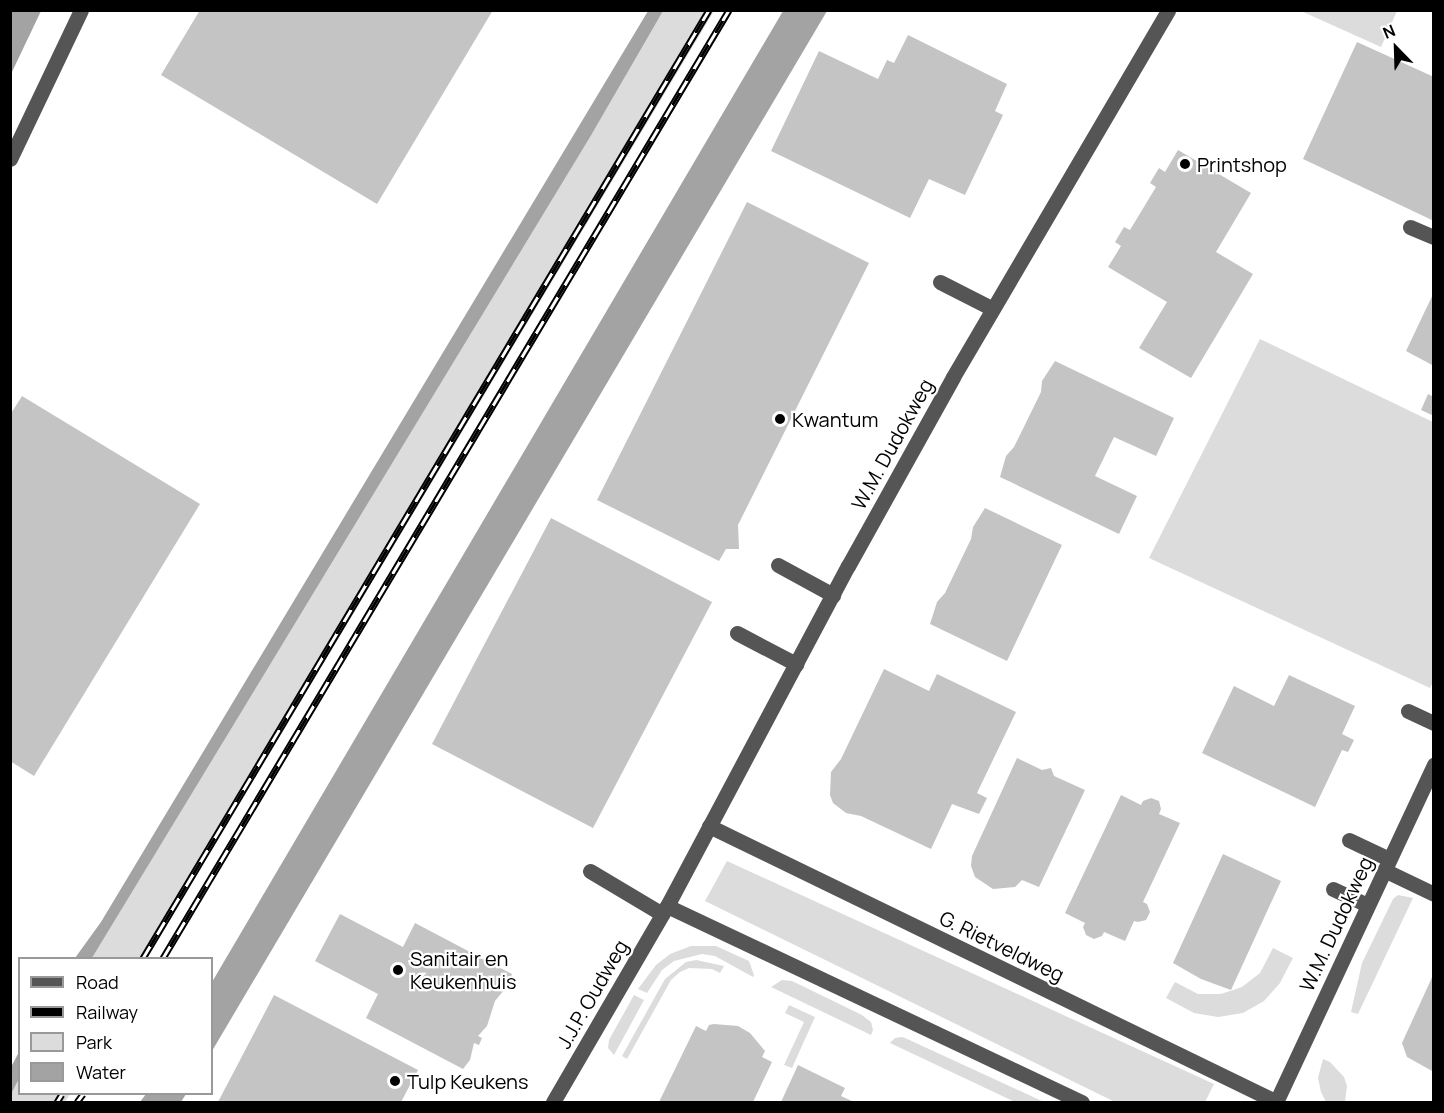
<!DOCTYPE html>
<style>
body{margin:0}
#map{position:relative;width:1444px;height:1113px;overflow:hidden;background:#fff;font-family:Manrope,sans-serif}
div>[style]{position:absolute}
.green>*{inset:0;background:#dcdcdc}
.water>*{inset:0;background:#a3a3a3}
.building>*{inset:0;background:#c4c4c4}
.minor>*{height:15px;margin:-7.5px;padding:0 7.5px;transform-origin:7.5px;border-radius:7.5px;background:#555}
.rail>*{height:7px;margin-top:-3.5px;transform-origin:0;background:repeating-linear-gradient(90deg,#fff 0 14px,#000 0 28px);box-sizing:border-box;border-block:2px solid #000}
.dots>*{width:16px;height:16px;translate:-50% -50%;box-sizing:border-box;border:3px solid #fff;border-radius:50%}
span{translate:-50% -50%;white-space:nowrap;text-align:center;line-height:1.15;-webkit-text-stroke:4.5px #fff;paint-order:stroke}
.poi-label{font-size:20px;color:#000}
.left{translate:0 -50%;text-align:left}
.street-label{font-size:20px;color:#000}
.frame{position:absolute;inset:0;border:12px solid #000;pointer-events:none}
.legend{position:absolute;left:18px;top:957px;width:195px;height:138px;box-sizing:border-box;background:#fff;border:2px solid #999;margin:0;padding:8px 10px;list-style:none;font-size:18px;color:#000}
.legend li{display:flex;align-items:center;gap:12px;height:30px}
.legend b{width:30px;border:2px solid #999}
.north{position:absolute;left:1366px;top:18px;width:60px;height:60px;-webkit-text-stroke:4px #fff;paint-order:stroke;rotate:337deg;font-size:16px;font-weight:700;line-height:24px;text-align:center;color:#000}
.north::after{content:'';display:block;margin:auto;width:21px;height:27px;background:#000;clip-path:polygon(50% 0,100% 100%,50% 72%,0 100%)}
</style>
<div id="map">
<div class="green">
<i style="clip-path:polygon(663px 11px,714px 11px,147px 958px,92px 958px)"></i>
<i style="clip-path:polygon(1301px 11px,1397px 11px,1381px 47px)"></i>
<i style="clip-path:polygon(1260px 339px,1433px 422px,1434px 680px,1430px 688px,1149px 558px)"></i>
<i style="clip-path:polygon(727px 861px,1214px 1084px,1205px 1102px,1115px 1102px,705px 901px)"></i>
<i style="clip-path:polygon(1398px 895px,1413px 898px,1358px 1014px,1351px 1012px,1362px 963px,1393px 899px)"></i>
<i style="clip-path:polygon(691px 946px,716px 946px,749px 961px,754px 975px,753px 977px,715px 956px,702px 954px,674px 961px,662px 970px,647px 993px,638px 989px,656px 965px,670px 954px)"></i>
<i style="clip-path:polygon(1273px 948px,1293px 958px,1280px 983px,1264px 1001px,1243px 1013px,1218px 1017px,1194px 1013px,1166px 998px,1175px 982px,1198px 994px,1221px 994px,1242px 987px,1260px 973px)"></i>
<i style="clip-path:polygon(696px 960px,724px 966px,720px 973px,712px 969px,689px 968px,680px 972px,671px 980px,627px 1059px,622px 1056px,665px 979px,686px 962px)"></i>
<i style="clip-path:polygon(782px 980px,792px 981px,862px 1015px,871px 1022px,873px 1030px,871px 1035px,771px 987px)"></i>
<i style="clip-path:polygon(634px 995px,644px 1000px,614px 1055px,608px 1048px,609px 1040px)"></i>
<i style="clip-path:polygon(789px 1005px,815px 1017px,792px 1068px,784px 1065px,804px 1022px,785px 1013px)"></i>
<i style="clip-path:polygon(902px 1037px,905px 1038px,1044px 1102px,1015px 1102px,890px 1043px,895px 1038px)"></i>
<i style="clip-path:polygon(1323px 1059px,1330px 1062px,1344px 1077px,1347px 1086px,1345px 1102px,1326px 1102px,1321px 1092px,1318px 1078px)"></i>
<i style="clip-path:polygon(19px 1079px,20px 1094px,70px 1094px,65px 1102px,11px 1102px,11px 1094px)"></i>
</div>
<div class="water">
<i style="clip-path:polygon(12px 11px,41px 11px,11px 74px,10px 15px)"></i>
<i style="clip-path:polygon(648px 11px,663px 11px,590px 137px,92px 958px,75px 958px,101px 922px)"></i>
<i style="clip-path:polygon(783px 11px,827px 11px,212px 1051px,212px 982px)"></i>
<i style="clip-path:polygon(19px 1052px,19px 1079px,11px 1094px,11px 1067px)"></i>
<i style="clip-path:polygon(146px 1094px,186px 1094px,181px 1102px,140px 1102px)"></i>
</div>
<div class="building">
<i style="clip-path:polygon(200px 10px,493px 10px,377px 204px,161px 75px)"></i>
<i style="clip-path:polygon(908px 35px,1007px 84px,995px 111px,1003px 115px,965px 195px,929px 179px,910px 218px,771px 151px,819px 51px,878px 79px,887px 60px,894px 63px)"></i>
<i style="clip-path:polygon(1357px 42px,1434px 77px,1434px 221px,1303px 159px)"></i>
<i style="clip-path:polygon(1178px 150px,1251px 193px,1216px 252px,1253px 274px,1191px 378px,1139px 348px,1167px 302px,1108px 267px,1121px 246px,1115px 242px,1124px 227px,1130px 230px,1156px 187px,1150px 183px,1159px 168px,1165px 172px)"></i>
<i style="clip-path:polygon(747px 202px,869px 263px,738px 525px,739px 549px,726px 549px,719px 561px,597px 500px)"></i>
<i style="clip-path:polygon(1434px 292px,1434px 366px,1406px 351px)"></i>
<i style="clip-path:polygon(1055px 361px,1174px 418px,1156px 456px,1114px 437px,1095px 476px,1137px 496px,1119px 534px,1000px 477px,1006px 456px,1014px 447px,1041px 392px,1042px 381px)"></i>
<i style="clip-path:polygon(1428px 394px,1434px 397px,1434px 416px,1421px 410px)"></i>
<i style="clip-path:polygon(22px 396px,200px 504px,34px 776px,10px 761px,10px 415px)"></i>
<i style="clip-path:polygon(985px 508px,1062px 545px,1007px 661px,930px 624px,937px 602px,945px 593px,971px 539px,973px 527px)"></i>
<i style="clip-path:polygon(551px 518px,712px 602px,593px 828px,432px 744px)"></i>
<i style="clip-path:polygon(884px 669px,929px 691px,937px 674px,1016px 712px,977px 793px,987px 798px,979px 814px,952px 804px,931px 849px,861px 816px,846px 813px,833px 803px,830px 795px,831px 772px,841px 759px)"></i>
<i style="clip-path:polygon(1289px 675px,1355px 706px,1342px 734px,1354px 740px,1348px 752px,1342px 750px,1315px 807px,1202px 753px,1234px 686px,1274px 706px)"></i>
<i style="clip-path:polygon(1017px 758px,1042px 770px,1051px 768px,1054px 776px,1085px 790px,1039px 887px,1022px 880px,1015px 887px,993px 889px,975px 877px,971px 866px,972px 856px)"></i>
<i style="clip-path:polygon(1121px 795px,1141px 805px,1143px 801px,1151px 798px,1159px 801px,1161px 809px,1159px 814px,1180px 823px,1143px 902px,1147px 904px,1150px 912px,1146px 920px,1138px 922px,1134px 921px,1125px 941px,1104px 932px,1102px 936px,1094px 939px,1086px 935px,1083px 927px,1085px 923px,1065px 913px)"></i>
<i style="clip-path:polygon(1223px 854px,1281px 881px,1231px 990px,1201px 979px,1173px 963px)"></i>
<i style="clip-path:polygon(340px 914px,403px 947px,415px 923px,512px 974px,509px 984px,495px 1001px,487px 1026px,478px 1036px,482px 1038px,479px 1045px,474px 1043px,470px 1060px,463px 1069px,366px 1018px,378px 994px,315px 961px)"></i>
<i style="clip-path:polygon(1434px 973px,1434px 1072px,1407px 1057px,1402px 1043px)"></i>
<i style="clip-path:polygon(274px 995px,418px 1070px,401px 1102px,218px 1102px)"></i>
<i style="clip-path:polygon(714px 1024px,738px 1026px,750px 1033px,765px 1051px,762px 1057px,772px 1062px,753px 1102px,659px 1102px,696px 1026px,706px 1031px,709px 1025px)"></i>
<i style="clip-path:polygon(798px 1065px,845px 1088px,841px 1096px,854px 1102px,781px 1102px)"></i>
</div>
<div class="minor">
<i style="left:10px;top:159px;width:165px;rotate:-64.5deg"></i>
<i style="left:1410px;top:227px;width:26px;rotate:23deg"></i>
<i style="left:940px;top:282px;width:59px;rotate:27deg"></i>
<i style="left:778px;top:565px;width:63px;rotate:28.6deg"></i>
<i style="left:737px;top:633px;width:67px;rotate:27.7deg"></i>
<i style="left:1408px;top:711px;width:29px;rotate:25deg"></i>
<i style="left:709px;top:826px;width:632px;rotate:25.92deg"></i>
<i style="left:1349px;top:840px;width:44px;rotate:25.4deg"></i>
<i style="left:1384px;top:870px;width:55px;rotate:25.6deg"></i>
<i style="left:590px;top:871px;width:84px;rotate:30.8deg"></i>
<i style="left:1333px;top:889px;width:38px;rotate:25deg"></i>
<i style="left:667px;top:906px;width:459px;rotate:25.3deg"></i>
<i style="left:553px;top:1102px;width:227px;rotate:-59.8deg"></i>
<i style="left:667px;top:906px;width:385px;rotate:-62deg"></i>
<i style="left:848px;top:566px;width:216px;rotate:-60.9deg"></i>
<i style="left:953px;top:377px;width:425px;rotate:-59.6deg"></i>
<i style="left:1276px;top:1102px;width:373px;rotate:-64.9deg"></i>
</div>
<div class="rail">
<i style="left:143px;top:958px;width:1104px;rotate:-59.16deg"></i>
<i style="left:163px;top:958px;width:1104px;rotate:-59.16deg"></i>
<i style="left:57px;top:1102px;width:9px;rotate:-58deg"></i>
<i style="left:77px;top:1102px;width:10px;rotate:-53deg"></i>
</div>
<div class="dots">
<i style="left:1185px;top:164px;background:#000"></i>
<i style="left:780px;top:419px;background:#000"></i>
<i style="left:398px;top:970px;background:#000"></i>
<i style="left:395px;top:1081px;background:#000"></i>
</div>
<div class="poi-label">
<span class="left" style="left:1197px;top:164px">Printshop</span>
<span class="left" style="left:792px;top:419px">Kwantum</span>
<span class="left" style="left:410px;top:970px">Sanitair en<br>Keukenhuis</span>
<span class="left" style="left:407px;top:1081px">Tulp Keukens</span>
</div>
<div class="street-label">
<span style="left:892px;top:444px;rotate:-61deg">W.M. Dudokweg</span>
<span style="left:1336px;top:924px;rotate:-65deg">W.M. Dudokweg</span>
<span style="left:1002px;top:946px;rotate:26deg">G. Rietveldweg</span>
<span style="left:592px;top:994px;rotate:-60deg">J.J.P. Oudweg</span>
</div>
<div class="frame"></div>
<ul class="legend">
<li><b style="height:8px;background:#555"></b>Road</li>
<li><b style="height:8px;background:#000"></b>Railway</li>
<li><b style="height:16px;background:#dcdcdc"></b>Park</li>
<li><b style="height:16px;background:#a3a3a3"></b>Water</li>
</ul>
<div class="north">N</div>
</div>
